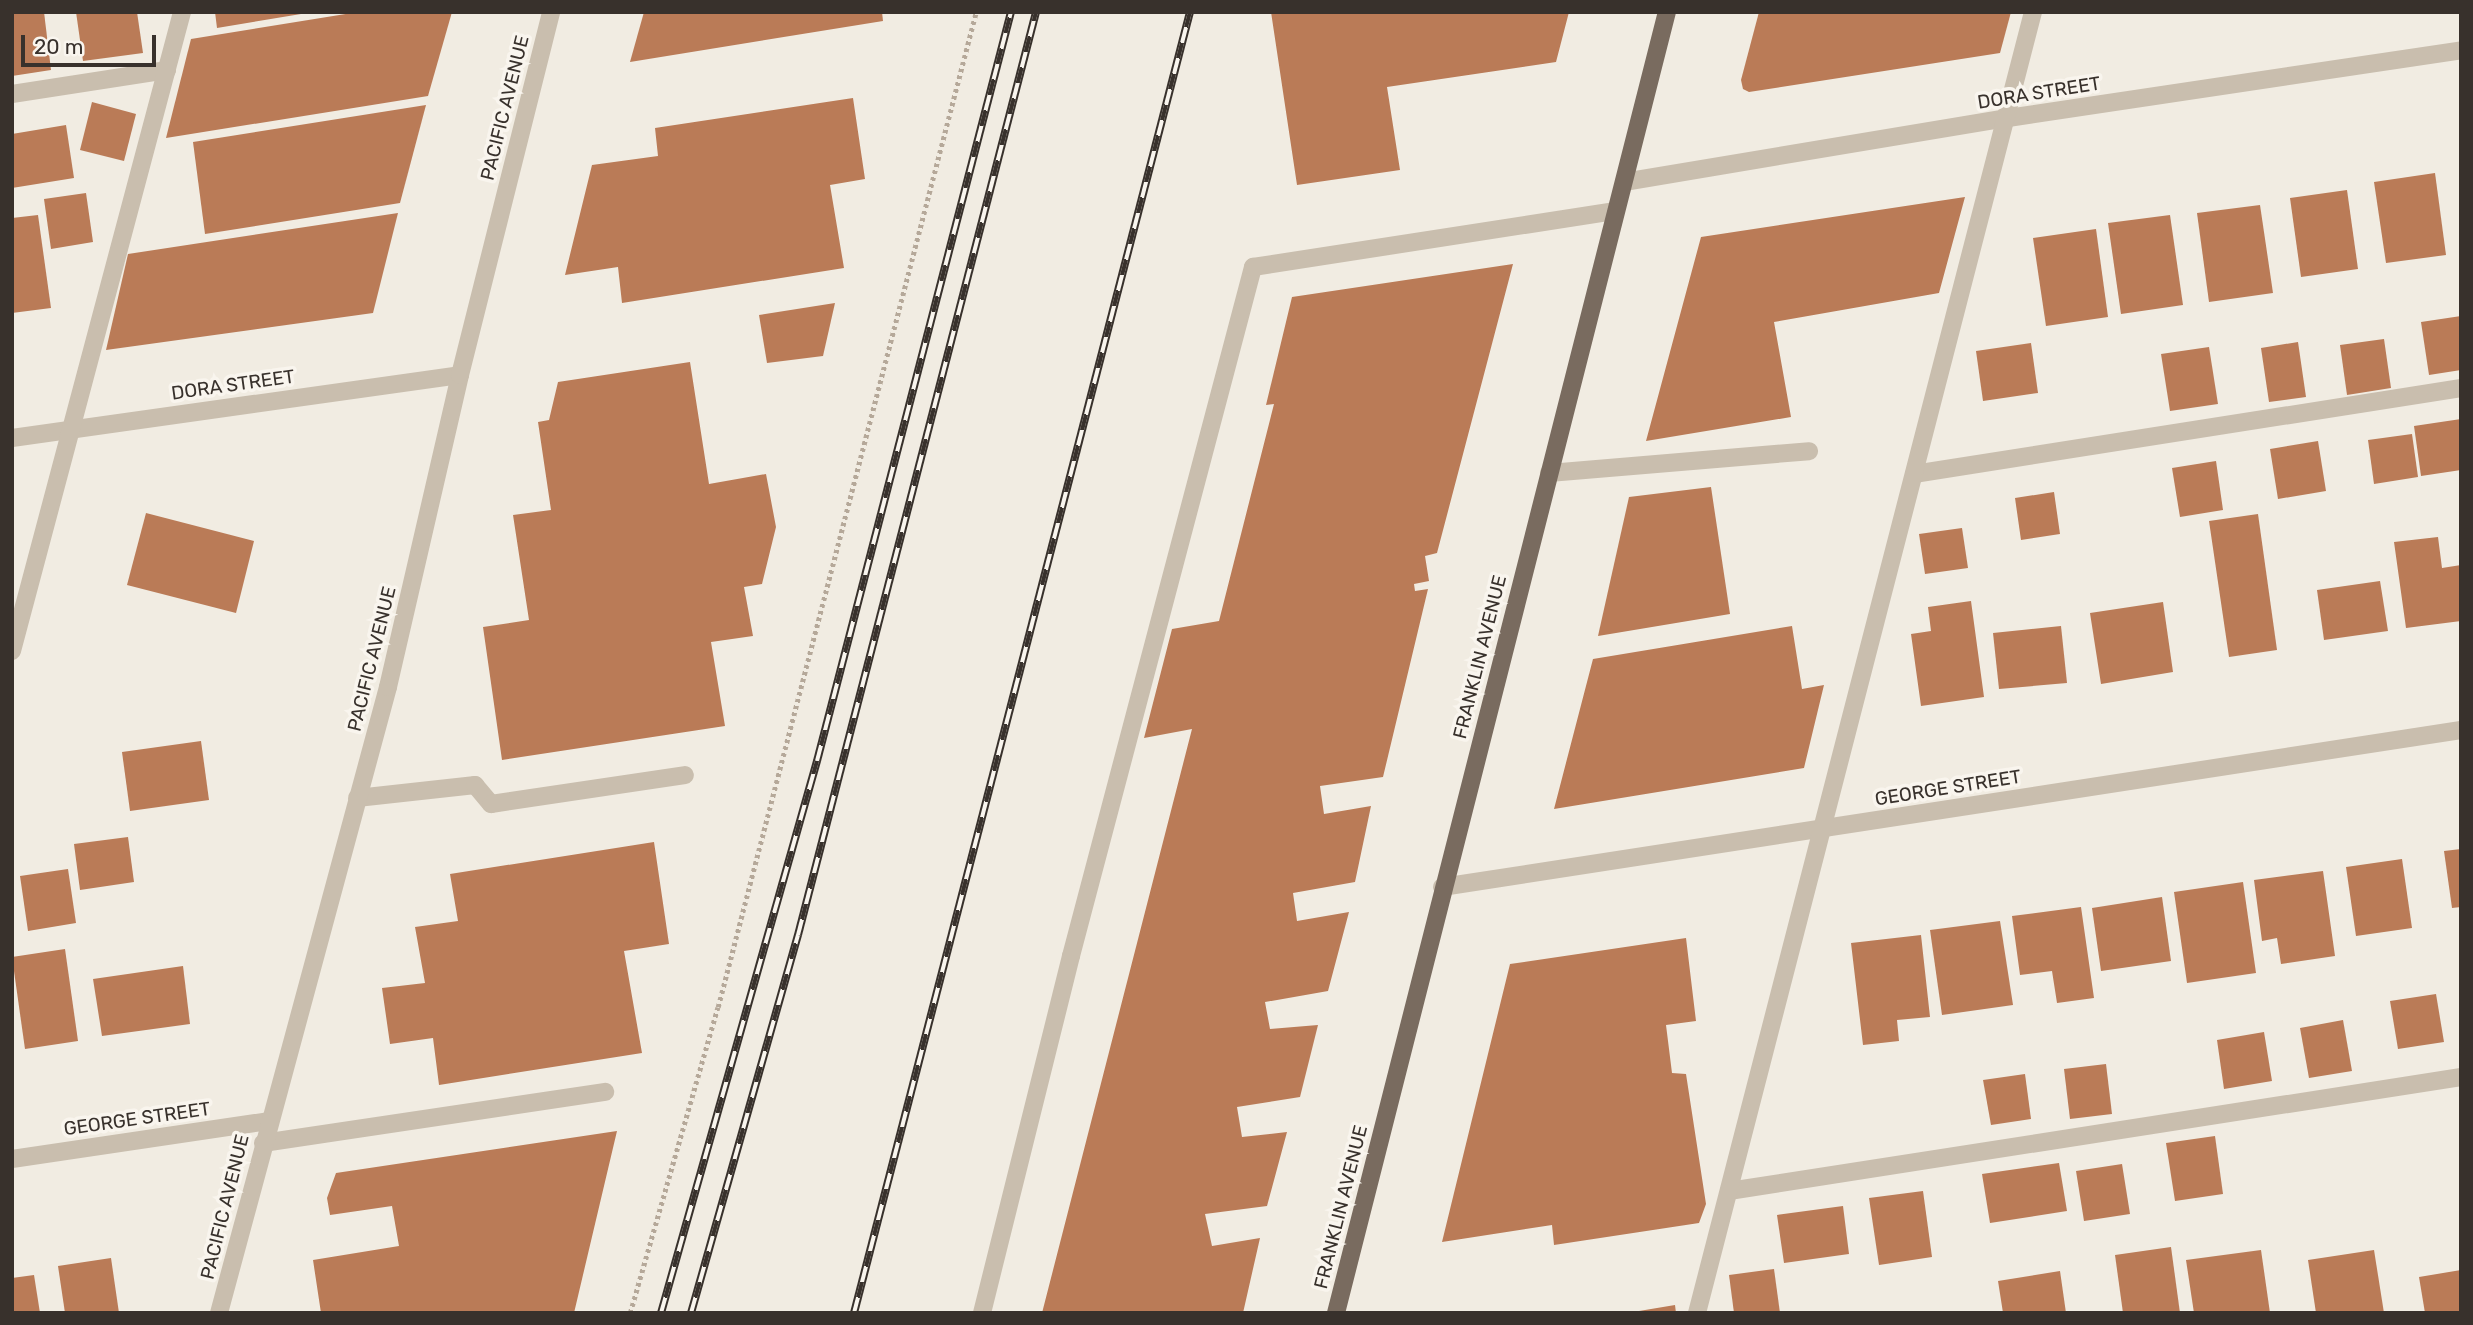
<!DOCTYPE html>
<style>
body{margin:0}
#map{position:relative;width:2473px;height:1325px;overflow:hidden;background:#f1ece2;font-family:Rubik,sans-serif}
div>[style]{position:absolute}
.building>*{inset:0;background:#ba7b57}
.path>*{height:4.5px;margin-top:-2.25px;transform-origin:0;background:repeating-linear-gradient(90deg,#b5a899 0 3.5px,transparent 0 7px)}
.minor>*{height:18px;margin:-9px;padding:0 9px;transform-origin:9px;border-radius:9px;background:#c9beae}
.major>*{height:18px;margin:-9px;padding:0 9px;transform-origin:9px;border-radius:9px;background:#796b5f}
.rail>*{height:8px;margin-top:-4px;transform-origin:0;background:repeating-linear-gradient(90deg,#f9f5ee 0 16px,#38312c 0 32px);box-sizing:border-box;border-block:2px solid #38312c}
span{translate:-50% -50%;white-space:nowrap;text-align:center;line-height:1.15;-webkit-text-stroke:7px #f9f5ee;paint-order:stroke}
.street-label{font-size:19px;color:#38312c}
.frame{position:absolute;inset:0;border:14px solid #38312c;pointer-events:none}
.scale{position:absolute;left:21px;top:35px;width:135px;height:32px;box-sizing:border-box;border:4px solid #38312c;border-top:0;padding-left:9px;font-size:21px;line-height:24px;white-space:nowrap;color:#38312c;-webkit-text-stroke:5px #f9f5ee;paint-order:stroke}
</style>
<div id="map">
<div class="building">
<i style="clip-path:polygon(12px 12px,44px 12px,51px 70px,12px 76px)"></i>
<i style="clip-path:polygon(76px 12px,137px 12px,143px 53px,83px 61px)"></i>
<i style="clip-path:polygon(215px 12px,301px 12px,301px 14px,217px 28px)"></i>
<i style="clip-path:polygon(358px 12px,452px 12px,428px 96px,166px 138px,191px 39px)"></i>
<i style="clip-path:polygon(644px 12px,882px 12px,883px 21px,630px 62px)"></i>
<i style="clip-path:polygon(1271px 12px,1569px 12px,1556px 62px,1387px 87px,1400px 170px,1297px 185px)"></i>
<i style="clip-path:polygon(1759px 12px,2011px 12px,2000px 53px,1749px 92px,1743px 89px,1741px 80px)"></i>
<i style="clip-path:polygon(853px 98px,865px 179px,830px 185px,844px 268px,622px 303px,618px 267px,565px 275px,592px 165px,658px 156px,655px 128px)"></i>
<i style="clip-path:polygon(92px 102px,136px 114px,124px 161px,80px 150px)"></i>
<i style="clip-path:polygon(426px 105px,400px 203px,205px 234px,193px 142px)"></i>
<i style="clip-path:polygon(66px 125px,74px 178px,12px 188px,12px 134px)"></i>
<i style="clip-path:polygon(2435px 173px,2446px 255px,2386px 263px,2374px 182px)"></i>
<i style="clip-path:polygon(2347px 190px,2358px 269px,2301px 277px,2290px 198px)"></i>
<i style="clip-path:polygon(86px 193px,93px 242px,51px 249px,44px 199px)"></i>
<i style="clip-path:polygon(1965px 197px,1939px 293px,1774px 322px,1791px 417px,1646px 441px,1701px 237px)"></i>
<i style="clip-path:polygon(2260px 205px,2273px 293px,2209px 302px,2197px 213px)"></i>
<i style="clip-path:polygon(398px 213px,373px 313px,106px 350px,128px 254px)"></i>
<i style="clip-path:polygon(38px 215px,51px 308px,12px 313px,12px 218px)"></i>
<i style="clip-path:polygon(2170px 215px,2183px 305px,2121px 314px,2108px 223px)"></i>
<i style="clip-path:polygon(2096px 229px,2108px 317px,2046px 326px,2033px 238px)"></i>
<i style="clip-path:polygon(1513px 264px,1437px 553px,1425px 556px,1429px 581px,1414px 584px,1415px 591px,1428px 589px,1383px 777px,1320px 786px,1324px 814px,1371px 806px,1355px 882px,1293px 893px,1297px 921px,1349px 912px,1328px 991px,1265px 1002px,1270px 1029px,1318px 1025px,1300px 1097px,1237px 1107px,1242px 1137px,1287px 1132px,1267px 1206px,1205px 1214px,1212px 1246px,1260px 1238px,1243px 1313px,1042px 1313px,1192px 729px,1144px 738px,1172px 629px,1219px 621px,1274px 404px,1266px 405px,1292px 297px)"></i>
<i style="clip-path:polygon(835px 303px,823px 356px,767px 363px,759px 315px)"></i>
<i style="clip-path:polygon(2461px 316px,2461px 370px,2429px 375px,2421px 322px)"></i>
<i style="clip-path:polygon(2384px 339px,2391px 388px,2347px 395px,2340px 345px)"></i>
<i style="clip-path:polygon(2298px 342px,2306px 397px,2269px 402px,2261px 348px)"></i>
<i style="clip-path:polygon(2031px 343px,2038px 393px,1983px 401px,1976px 351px)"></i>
<i style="clip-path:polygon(2209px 347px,2218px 404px,2170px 411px,2161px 354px)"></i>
<i style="clip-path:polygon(690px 362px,709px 484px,766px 474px,776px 527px,762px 584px,744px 587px,753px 636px,711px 642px,725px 726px,502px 760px,483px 627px,529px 620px,513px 515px,551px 510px,538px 422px,549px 420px,558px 382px)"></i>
<i style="clip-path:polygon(2461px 419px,2461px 470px,2421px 476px,2414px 426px)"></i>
<i style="clip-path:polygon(2412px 434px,2418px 477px,2374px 484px,2368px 440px)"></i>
<i style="clip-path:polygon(2318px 441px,2326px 491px,2278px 499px,2270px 449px)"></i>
<i style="clip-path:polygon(2216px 461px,2223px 510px,2180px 517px,2172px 468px)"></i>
<i style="clip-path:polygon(1711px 487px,1730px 614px,1598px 636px,1629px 497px)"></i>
<i style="clip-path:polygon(2054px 492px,2060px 534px,2021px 540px,2015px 498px)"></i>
<i style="clip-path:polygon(146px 513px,254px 541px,236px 613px,127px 585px)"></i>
<i style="clip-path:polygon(2258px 514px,2277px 650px,2229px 657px,2209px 521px)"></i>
<i style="clip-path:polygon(1962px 528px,1968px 568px,1925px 574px,1919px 534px)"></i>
<i style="clip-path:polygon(2438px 537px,2442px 568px,2461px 565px,2461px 621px,2406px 628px,2394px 542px)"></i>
<i style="clip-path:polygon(2380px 581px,2388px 631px,2324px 640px,2317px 590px)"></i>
<i style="clip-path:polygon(1971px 601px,1984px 697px,1921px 706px,1911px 634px,1931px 631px,1928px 607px)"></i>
<i style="clip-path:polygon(2163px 602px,2173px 672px,2101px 684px,2090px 613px)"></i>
<i style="clip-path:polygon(1792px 626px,1802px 689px,1824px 685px,1804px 768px,1554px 809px,1593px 659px)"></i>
<i style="clip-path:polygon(2061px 626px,2067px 683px,1999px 689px,1993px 633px)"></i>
<i style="clip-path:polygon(201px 741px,209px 800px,130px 811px,122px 752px)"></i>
<i style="clip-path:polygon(128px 837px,134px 882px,80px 890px,74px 844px)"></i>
<i style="clip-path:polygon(654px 842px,669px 944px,624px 951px,642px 1053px,439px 1085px,433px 1038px,390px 1044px,382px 988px,425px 983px,415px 927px,458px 921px,450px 874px)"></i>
<i style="clip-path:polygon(2461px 849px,2461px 907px,2452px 908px,2444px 851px)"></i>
<i style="clip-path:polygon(2402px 859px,2412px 928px,2356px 936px,2346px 867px)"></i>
<i style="clip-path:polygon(68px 869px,76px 923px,28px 931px,20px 876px)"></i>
<i style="clip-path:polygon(2323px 871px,2335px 956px,2281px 964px,2277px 938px,2262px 941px,2254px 880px)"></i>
<i style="clip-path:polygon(2243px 882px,2256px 973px,2187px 983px,2174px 892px)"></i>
<i style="clip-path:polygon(2162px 897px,2171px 961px,2101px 971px,2092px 908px)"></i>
<i style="clip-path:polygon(2081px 907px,2094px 998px,2057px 1003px,2052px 971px,2020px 975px,2012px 916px)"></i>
<i style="clip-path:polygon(2000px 921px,2013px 1005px,1942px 1015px,1930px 930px)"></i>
<i style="clip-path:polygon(1921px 935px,1930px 1017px,1897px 1020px,1899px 1041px,1863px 1045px,1851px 943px)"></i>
<i style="clip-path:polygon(1686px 938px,1696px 1021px,1666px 1025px,1672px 1073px,1686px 1074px,1706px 1204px,1699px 1223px,1554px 1245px,1552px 1225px,1442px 1242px,1510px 964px)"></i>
<i style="clip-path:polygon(65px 949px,78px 1041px,25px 1049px,12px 957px)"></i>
<i style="clip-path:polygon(183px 966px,190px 1024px,102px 1036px,93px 979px)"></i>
<i style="clip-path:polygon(2436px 994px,2444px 1042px,2398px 1049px,2390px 1001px)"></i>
<i style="clip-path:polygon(2343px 1020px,2352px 1071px,2309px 1078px,2300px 1028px)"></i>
<i style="clip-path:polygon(2264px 1032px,2272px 1081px,2224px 1089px,2217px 1040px)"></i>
<i style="clip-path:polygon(2106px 1064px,2112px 1114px,2070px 1119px,2064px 1069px)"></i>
<i style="clip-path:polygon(2025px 1074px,2031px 1119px,1991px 1125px,1983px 1080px)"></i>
<i style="clip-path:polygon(617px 1131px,574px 1313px,321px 1313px,313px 1260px,399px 1246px,392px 1206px,330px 1215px,327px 1198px,336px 1173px)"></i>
<i style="clip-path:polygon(2215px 1136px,2223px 1194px,2175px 1201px,2166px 1143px)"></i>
<i style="clip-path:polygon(2059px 1163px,2067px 1211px,1990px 1223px,1982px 1174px)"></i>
<i style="clip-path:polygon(2122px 1164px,2130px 1214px,2084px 1221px,2076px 1171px)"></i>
<i style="clip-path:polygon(1923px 1191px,1932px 1257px,1879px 1265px,1869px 1198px)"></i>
<i style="clip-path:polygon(1843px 1206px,1849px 1254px,1784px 1263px,1777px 1215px)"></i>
<i style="clip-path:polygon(2171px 1247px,2180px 1313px,2123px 1313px,2115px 1255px)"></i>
<i style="clip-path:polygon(2261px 1250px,2270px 1313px,2194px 1313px,2186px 1260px)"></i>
<i style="clip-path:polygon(2374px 1250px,2384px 1313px,2316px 1313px,2308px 1260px)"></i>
<i style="clip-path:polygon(111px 1258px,119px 1313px,65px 1313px,58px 1266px)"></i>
<i style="clip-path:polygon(1774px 1269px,1780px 1313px,1734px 1313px,1729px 1275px)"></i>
<i style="clip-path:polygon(2461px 1270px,2461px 1313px,2425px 1313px,2419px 1277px)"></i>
<i style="clip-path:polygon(2060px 1271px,2066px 1313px,2003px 1313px,1998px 1281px)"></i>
<i style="clip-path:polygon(34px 1275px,40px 1313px,12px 1313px,12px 1278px)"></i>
<i style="clip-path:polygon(1675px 1305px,1676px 1313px,1639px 1313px,1639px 1311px)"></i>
</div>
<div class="path">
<i style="left:630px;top:1313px;width:318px;rotate:-74deg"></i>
<i style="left:718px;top:1007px;width:1028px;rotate:-75.46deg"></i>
</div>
<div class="minor">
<i style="left:12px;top:94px;width:157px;rotate:-8.8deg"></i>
<i style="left:1624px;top:182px;width:389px;rotate:-9.5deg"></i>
<i style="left:2008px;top:118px;width:458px;rotate:-8.5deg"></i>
<i style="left:12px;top:438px;width:452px;rotate:-8deg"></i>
<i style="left:1549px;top:473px;width:261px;rotate:-4.8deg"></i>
<i style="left:1914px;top:474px;width:554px;rotate:-8.93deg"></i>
<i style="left:12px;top:651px;width:661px;rotate:-75.1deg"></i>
<i style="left:357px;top:798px;width:119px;rotate:-6.3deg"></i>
<i style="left:475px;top:785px;width:25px;rotate:50deg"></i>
<i style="left:491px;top:804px;width:196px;rotate:-8.5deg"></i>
<i style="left:1442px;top:887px;width:1031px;rotate:-8.76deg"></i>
<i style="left:263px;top:1143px;width:346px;rotate:-8.5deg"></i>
<i style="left:12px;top:1159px;width:259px;rotate:-8.4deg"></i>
<i style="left:1729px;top:1191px;width:741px;rotate:-8.85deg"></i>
<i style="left:219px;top:1313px;width:648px;rotate:-74.89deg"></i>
<i style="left:388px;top:687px;width:320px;rotate:-77deg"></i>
<i style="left:460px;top:375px;width:374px;rotate:-75.9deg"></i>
<i style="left:982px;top:1313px;width:368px;rotate:-76deg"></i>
<i style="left:1071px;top:956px;width:713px;rotate:-75.2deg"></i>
<i style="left:1253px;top:267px;width:367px;rotate:-8.8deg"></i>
<i style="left:1697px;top:1313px;width:1344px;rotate:-75.52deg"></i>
</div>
<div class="major">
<i style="left:1336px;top:1313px;width:1342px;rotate:-75.73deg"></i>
</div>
<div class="rail">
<i style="left:661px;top:1313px;width:574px;rotate:-74.22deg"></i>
<i style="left:817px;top:761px;width:774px;rotate:-75.48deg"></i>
<i style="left:691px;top:1313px;width:393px;rotate:-74.2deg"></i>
<i style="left:798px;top:935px;width:953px;rotate:-75.54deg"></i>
<i style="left:854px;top:1313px;width:1344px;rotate:-75.52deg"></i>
</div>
<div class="street-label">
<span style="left:2039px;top:93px;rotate:-9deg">DORA STREET</span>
<span style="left:505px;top:108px;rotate:-76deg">PACIFIC AVENUE</span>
<span style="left:233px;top:385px;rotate:-8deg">DORA STREET</span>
<span style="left:1480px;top:657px;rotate:-76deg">FRANKLIN AVENUE</span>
<span style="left:372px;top:659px;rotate:-76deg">PACIFIC AVENUE</span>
<span style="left:1948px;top:788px;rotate:-9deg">GEORGE STREET</span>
<span style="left:137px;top:1119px;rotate:-8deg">GEORGE STREET</span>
<span style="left:225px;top:1207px;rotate:-76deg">PACIFIC AVENUE</span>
<span style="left:1341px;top:1207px;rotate:-76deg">FRANKLIN AVENUE</span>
</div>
<div class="frame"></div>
<div class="scale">20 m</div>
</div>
